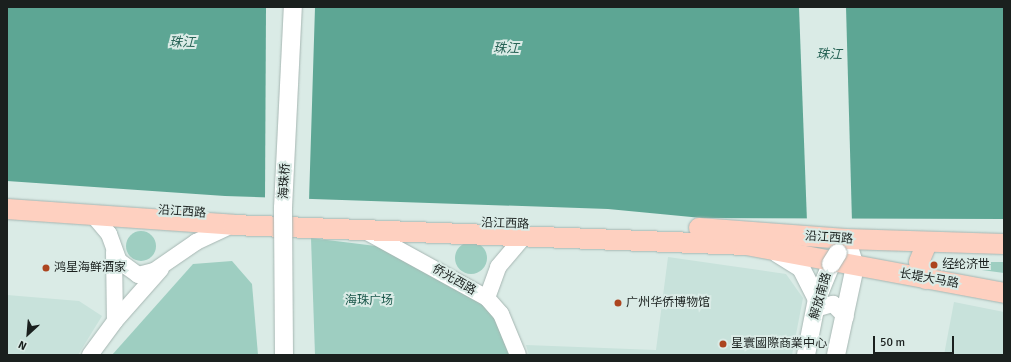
<!DOCTYPE html>
<meta charset="utf-8">
<style>
body{margin:0}
#map{position:relative;width:1011px;height:362px;overflow:hidden;background:#daebe6;font-family:Signika,"Noto Sans SC",sans-serif}
div>[style]{position:absolute}
.built>*{inset:0;background:#c8e2db}
.green>*{inset:0;background:#9ecec1}
.round{border-radius:50%}
.water>*{inset:0;background:#5da694}
.pier>*{inset:0;background:#daebe6}
.roads{filter:drop-shadow(0 0 1px #a6b6b2) drop-shadow(0 0 1px #a6b6b2)}
.tertiary>*{height:16px;margin:-8px;padding:0 8px;transform-origin:8px;border-radius:8px;background:#fff}
.secondary>*{height:18px;margin:-9px;padding:0 9px;transform-origin:9px;border-radius:9px;background:#fff}
.primary>*{height:20px;margin:-10px;padding:0 10px;transform-origin:10px;border-radius:10px;background:#fed0c0}
.bridges{filter:drop-shadow(0 0 1px #a6b6b2) drop-shadow(0 0 1px #a6b6b2)}
.secondary-bridge>*{height:18px;margin:-9px;padding:0 9px;transform-origin:9px;border-radius:9px;background:#fff}
.dots>*{width:11px;height:11px;translate:-50% -50%;box-sizing:border-box;border:2px solid #daebe6;border-radius:50%}
span{translate:-50% -50%;white-space:nowrap;text-align:center;line-height:1.15;-webkit-text-stroke:4px #daebe6;paint-order:stroke}
.street-label{font-size:12px;color:#1a201e}
.poi-label{font-size:12px;color:#1a201e}
.left{translate:0 -50%;text-align:left}
.park-label{font-size:12px;color:#195649}
.water-label{font-size:13px;color:#296457;font-style:italic}
.frame{position:absolute;inset:0;border:8px solid #1a201e;pointer-events:none}
.north{position:absolute;left:8px;top:314px;width:40px;height:40px;-webkit-text-stroke:3px #daebe6;paint-order:stroke;rotate:206deg;font-size:11px;font-weight:700;line-height:16px;text-align:center;color:#1a201e}
.north::after{content:'';display:block;margin:auto;width:14px;height:18px;background:#1a201e;clip-path:polygon(50% 0,100% 100%,50% 72%,0 100%)}
.scale{position:absolute;left:873px;top:336px;width:81px;height:18px;box-sizing:border-box;border:2px solid #1a201e;border-top:0;padding-left:5px;font-size:12px;line-height:14px;white-space:nowrap;color:#1a201e;-webkit-text-stroke:3px #daebe6;paint-order:stroke}
</style>
<div id="map">
<div class="built">
<i style="clip-path:polygon(668px 257px,786px 274px,803px 298px,792px 355px,529px 355px,526px 345px,656px 350px)"></i>
<i style="clip-path:polygon(7px 295px,79px 301px,102px 316px,78px 355px,7px 355px)"></i>
<i style="clip-path:polygon(954px 302px,1004px 312px,1004px 355px,944px 355px)"></i>
</div>
<div class="green">
<i class="round" style="left:126px;top:231px;width:30px;height:30px"></i>
<i style="clip-path:polygon(311px 238px,384px 247px,484px 304px,496px 319px,511px 355px,315px 355px)"></i>
<i class="round" style="left:455px;top:242px;width:32px;height:32px"></i>
<i style="clip-path:polygon(232px 261px,252px 284px,258px 355px,112px 355px,193px 264px)"></i>
<i style="clip-path:polygon(967px 262px,1004px 262px,1004px 273px,967px 268px)"></i>
</div>
<div class="water">
<i style="clip-path:polygon(7px 7px,1004px 7px,1004px 219px,702px 218px,608px 209px,225px 196px,7px 181px)"></i>
</div>
<div class="pier">
<i style="clip-path:polygon(266px 7px,315px 7px,309px 201px,265px 199px)"></i>
<i style="clip-path:polygon(799px 7px,846px 7px,852px 222px,807px 222px)"></i>
</div>
<div class="roads">
<div class="tertiary">
<i style="left:93px;top:215px;width:25px;rotate:50deg"></i>
<i style="left:109px;top:234px;width:29px;rotate:70deg"></i>
<i style="left:119px;top:261px;width:24px;rotate:36deg"></i>
<i style="left:138px;top:275px;width:16px;rotate:-14deg"></i>
<i style="left:154px;top:271px;width:51px;rotate:-34.6deg"></i>
<i style="left:196px;top:242px;width:40px;rotate:-25deg"></i>
<i style="left:367px;top:232px;width:137px;rotate:28.8deg"></i>
<i style="left:487px;top:298px;width:21px;rotate:49deg"></i>
<i style="left:501px;top:314px;width:44px;rotate:67.5deg"></i>
<i style="left:114px;top:252px;width:69px;rotate:89.2deg"></i>
<i style="left:487px;top:298px;width:33px;rotate:-70deg"></i>
<i style="left:498px;top:267px;width:43px;rotate:-49.7deg"></i>
<i style="left:815px;top:309px;width:19px;rotate:-16deg"></i>
<i style="left:833px;top:304px;width:18px;rotate:45deg"></i>
<i style="left:90px;top:355px;width:42px;rotate:-53.7deg"></i>
<i style="left:115px;top:321px;width:69px;rotate:-48.5deg"></i>
</div>
<div class="secondary">
<i style="left:777px;top:253px;width:28px;rotate:32deg"></i>
<i style="left:801px;top:268px;width:35px;rotate:63deg"></i>
<i style="left:806px;top:355px;width:57px;rotate:-78.9deg"></i>
<i style="left:817px;top:299px;width:38px;rotate:-68deg"></i>
<i style="left:836px;top:355px;width:91px;rotate:-77.9deg"></i>
<i style="left:855px;top:266px;width:28px;rotate:-108deg"></i>
</div>
<div class="primary">
<i style="left:7px;top:209px;width:227px;rotate:4deg"></i>
<i style="left:233px;top:225px;width:513px;rotate:2.23deg"></i>
<i style="left:746px;top:245px;width:262px;rotate:10.5deg"></i>
<i style="left:699px;top:228px;width:147px;rotate:4.3deg"></i>
<i style="left:846px;top:239px;width:158px;rotate:1.8deg"></i>
<i style="left:926px;top:279px;width:18px;rotate:-112deg"></i>
<i style="left:919px;top:262px;width:21px;rotate:-67deg"></i>
</div>
</div>
<div class="bridges">
<div class="secondary-bridge">
<i style="left:831px;top:264px;width:13px;rotate:-58deg"></i>
<i style="left:284px;top:355px;width:147px;rotate:-90.4deg"></i>
<i style="left:283px;top:208px;width:201px;rotate:-87.2deg"></i>
</div>
</div>
<div class="dots">
<i style="left:934px;top:265px;background:#ac451f"></i>
<i style="left:46px;top:268px;background:#ac451f"></i>
<i style="left:618px;top:303px;background:#ac451f"></i>
<i style="left:723px;top:344px;background:#ac451f"></i>
</div>
<div class="street-label">
<span style="left:285px;top:181px;rotate:-87deg">海珠桥</span>
<span style="left:182px;top:212px;rotate:4deg">沿江西路</span>
<span style="left:505px;top:224px;rotate:2deg">沿江西路</span>
<span style="left:829px;top:238px;rotate:4deg">沿江西路</span>
<span style="left:929px;top:279px;rotate:10deg">长堤大马路</span>
<span style="left:454px;top:280px;rotate:30deg">侨光西路</span>
<span style="left:821px;top:296px;rotate:-74deg">解放南路</span>
</div>
<div class="poi-label">
<span class="left" style="left:942px;top:265px">经纶济世</span>
<span class="left" style="left:54px;top:268px">鸿星海鲜酒家</span>
<span class="left" style="left:626px;top:303px">广州华侨博物馆</span>
<span class="left" style="left:731px;top:344px">星寰國際商業中心</span>
</div>
<div class="park-label">
<span style="left:369px;top:301px">海珠广场</span>
</div>
<div class="water-label">
<span style="left:182px;top:43px;rotate:1deg">珠江</span>
<span style="left:506px;top:49px;rotate:1deg">珠江</span>
<span style="left:829px;top:55px;rotate:1deg">珠江</span>
</div>
<div class="frame"></div>
<div class="north">N</div>
<div class="scale">50 m</div>
</div>
